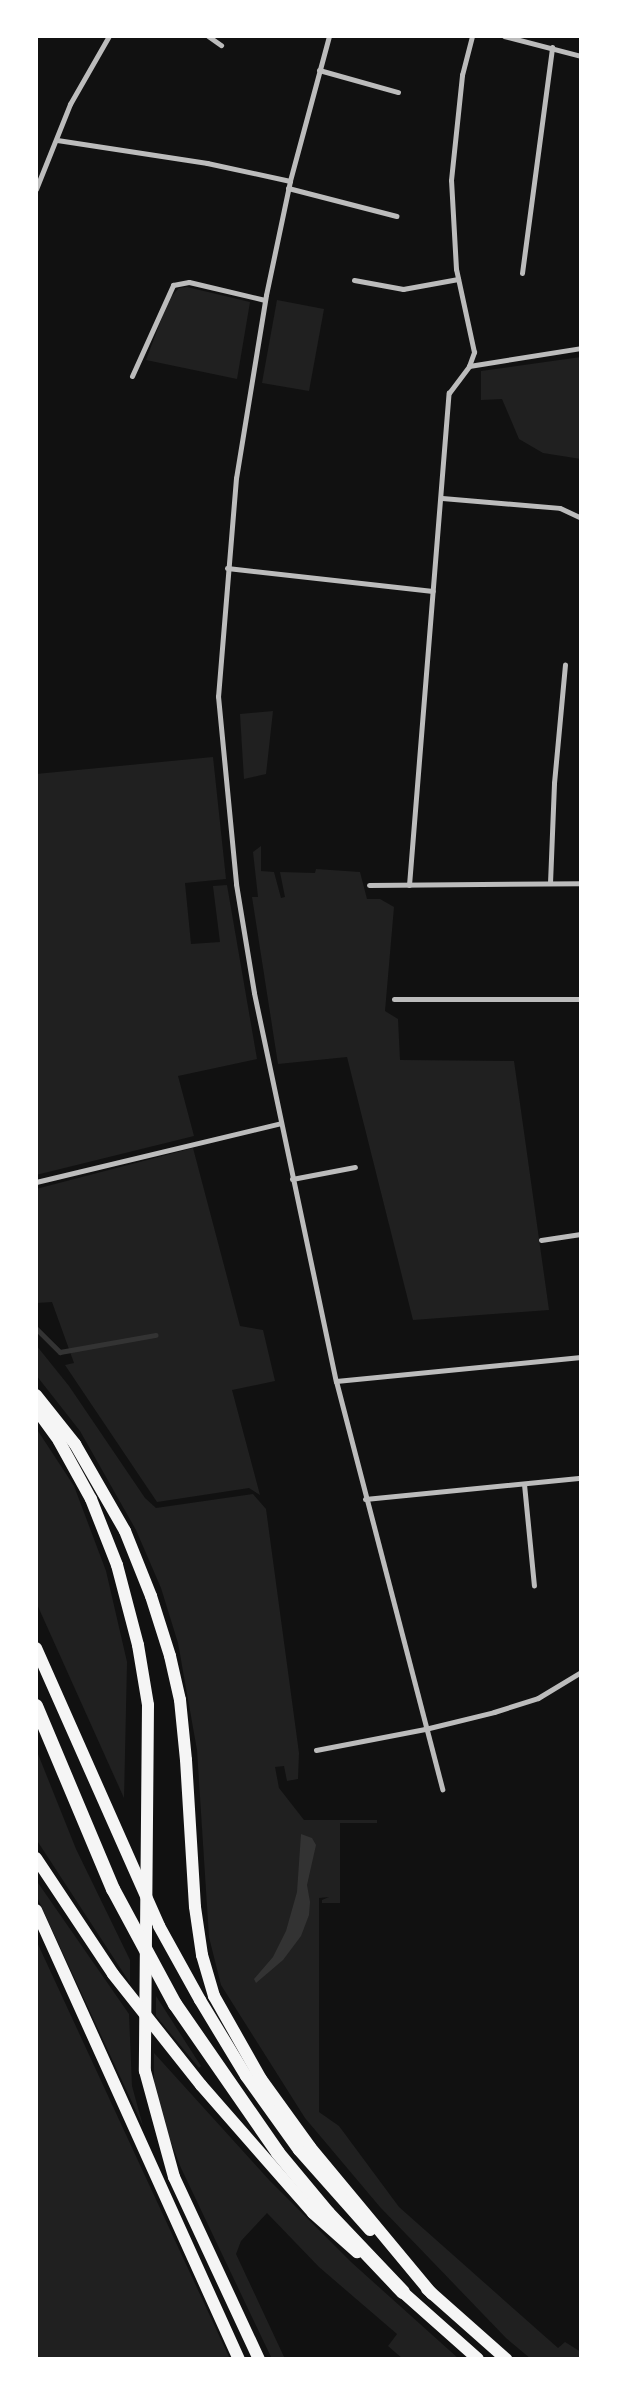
<!DOCTYPE html>
<style>
body{margin:0}
#map{position:relative;width:617px;height:2395px;overflow:hidden;background:#111;font-family:"Work Sans",sans-serif}
div>[style]{position:absolute}
.green>*{inset:0;background:#202020}
.water>*{inset:0;background:#333}
.stream>*{height:4.5px;margin:-2.25px;padding:0 2.25px;transform-origin:2.25px;border-radius:2.25px;background:#333}
.minor>*{height:5px;margin:-2.5px;padding:0 2.5px;transform-origin:2.5px;border-radius:2.5px;background:#bcbcbc}
.trunk>*{height:12px;margin:-6px;padding:0 6px;transform-origin:6px;border-radius:6px;background:#f5f5f5}
.motorway>*{height:14px;margin:-7px;padding:0 7px;transform-origin:7px;border-radius:7px;background:#f5f5f5}
span{translate:-50% -50%;white-space:nowrap;text-align:center;line-height:1.15;-webkit-text-stroke:4px #fff;paint-order:stroke}
.frame{position:absolute;inset:0;border:38px solid #fff;pointer-events:none}
</style>
<div id="map">
<div class="green">
<i style="clip-path:polygon(187px 287px,250px 302px,237px 379px,146px 360px,169px 299px,179px 288px)"></i>
<i style="clip-path:polygon(277px 300px,324px 309px,309px 391px,262px 383px)"></i>
<i style="clip-path:polygon(581px 357px,581px 459px,543px 453px,519px 439px,502px 399px,481px 400px,481px 371px)"></i>
<i style="clip-path:polygon(273px 711px,266px 774px,244px 779px,240px 714px)"></i>
<i style="clip-path:polygon(213px 757px,226px 879px,185px 883px,191px 944px,220px 942px,213px 886px,227px 885px,257px 1059px,178px 1076px,194px 1136px,36px 1175px,36px 774px)"></i>
<i style="clip-path:polygon(261px 846px,261px 871px,274px 872px,281px 898px,285px 897px,280px 872px,315px 873px,316px 869px,360px 872px,367px 899px,380px 899px,394px 907px,385px 1011px,398px 1019px,400px 1060px,514px 1061px,549px 1310px,413px 1320px,347px 1057px,278px 1064px,252px 897px,258px 897px,253px 852px)"></i>
<i style="clip-path:polygon(193px 1148px,240px 1326px,263px 1330px,275px 1381px,232px 1390px,260px 1495px,249px 1488px,157px 1502px,65px 1365px,74px 1363px,52px 1302px,36px 1303px,36px 1189px)"></i>
<i style="clip-path:polygon(36px 1345px,69px 1386px,145px 1498px,156px 1508px,253px 1494px,266px 1509px,299px 1753px,298px 1779px,287px 1781px,284px 1766px,275px 1767px,279px 1788px,304px 1820px,377px 1820px,377px 1823px,340px 1823px,340px 1903px,322px 1903px,322px 1900px,329px 1897px,319px 1898px,319px 2112px,339px 2126px,399px 2207px,558px 2348px,565px 2342px,581px 2352px,581px 2359px,531px 2359px,506px 2338px,380px 2207px,305px 2118px,221px 1985px,209px 1937px,197px 1750px,178px 1643px,161px 1588px,136px 1530px,80px 1431px,36px 1375px)"></i>
<i style="clip-path:polygon(36px 1428px,74px 1486px,106px 1571px,127px 1662px,124px 1798px,36px 1602px)"></i>
<i style="clip-path:polygon(36px 1749px,76px 1849px,130px 1960px,130px 1983px,36px 1839px)"></i>
<i style="clip-path:polygon(36px 1880px,129px 2014px,132px 2086px,143px 2126px,36px 1895px)"></i>
<i style="clip-path:polygon(36px 1940px,146px 2178px,230px 2359px,36px 2359px)"></i>
<i style="clip-path:polygon(156px 1996px,201px 2066px,199px 2068px,156px 2016px)"></i>
<i style="clip-path:polygon(154px 2053px,270px 2181px,351px 2262px,459px 2359px,403px 2359px,388px 2346px,397px 2334px,319px 2267px,267px 2213px,241px 2241px,236px 2254px,285px 2359px,272px 2359px,181px 2168px,162px 2119px,154px 2085px)"></i>
</div>
<div class="water">
<i style="clip-path:polygon(301px 1834px,312px 1838px,316px 1845px,307px 1885px,310px 1902px,309px 1915px,301px 1936px,283px 1960px,256px 1983px,254px 1979px,273px 1957px,286px 1931px,297px 1892px)"></i>
</div>
<div class="stream">
<i style="left:36px;top:1328px;width:34px;rotate:45deg"></i>
<i style="left:60px;top:1352px;width:97px;rotate:-10.1deg"></i>
</div>
<div class="minor">
<i style="left:208px;top:36px;width:16px;rotate:35deg"></i>
<i style="left:329px;top:36px;width:150px;rotate:105.1deg"></i>
<i style="left:290px;top:181px;width:116px;rotate:101.9deg"></i>
<i style="left:266px;top:295px;width:185px;rotate:99.3deg"></i>
<i style="left:236px;top:478px;width:219px;rotate:94.7deg"></i>
<i style="left:218px;top:696px;width:189px;rotate:84.5deg"></i>
<i style="left:236px;top:884px;width:110px;rotate:80.6deg"></i>
<i style="left:254px;top:993px;width:397px;rotate:78.1deg"></i>
<i style="left:336px;top:1381px;width:422px;rotate:75.4deg"></i>
<i style="left:504px;top:36px;width:80px;rotate:14.6deg"></i>
<i style="left:319px;top:70px;width:82px;rotate:15.6deg"></i>
<i style="left:57px;top:140px;width:152px;rotate:8.7deg"></i>
<i style="left:207px;top:163px;width:85px;rotate:12.2deg"></i>
<i style="left:288px;top:188px;width:112px;rotate:14.5deg"></i>
<i style="left:36px;top:189px;width:92px;rotate:-68.2deg"></i>
<i style="left:70px;top:104px;width:78px;rotate:-60.2deg"></i>
<i style="left:522px;top:273px;width:228px;rotate:-82.4deg"></i>
<i style="left:354px;top:280px;width:50px;rotate:10.4deg"></i>
<i style="left:403px;top:289px;width:56px;rotate:-10.3deg"></i>
<i style="left:469px;top:366px;width:15px;rotate:-70deg"></i>
<i style="left:474px;top:352px;width:85px;rotate:-102.2deg"></i>
<i style="left:456px;top:269px;width:89px;rotate:-93.2deg"></i>
<i style="left:451px;top:180px;width:106px;rotate:-84deg"></i>
<i style="left:462px;top:75px;width:40px;rotate:-75.6deg"></i>
<i style="left:132px;top:376px;width:100px;rotate:-65.7deg"></i>
<i style="left:173px;top:285px;width:16px;rotate:-11deg"></i>
<i style="left:189px;top:282px;width:78px;rotate:13.3deg"></i>
<i style="left:442px;top:498px;width:118px;rotate:4.8deg"></i>
<i style="left:560px;top:508px;width:23px;rotate:25deg"></i>
<i style="left:227px;top:568px;width:207px;rotate:6.4deg"></i>
<i style="left:550px;top:883px;width:100px;rotate:-87.7deg"></i>
<i style="left:554px;top:783px;width:119px;rotate:-84.7deg"></i>
<i style="left:369px;top:885px;width:212px;rotate:-0.5deg"></i>
<i style="left:409px;top:885px;width:494px;rotate:-85.4deg"></i>
<i style="left:449px;top:393px;width:34px;rotate:-53deg"></i>
<i style="left:469px;top:366px;width:113px;rotate:-9.1deg"></i>
<i style="left:394px;top:999px;width:187px"></i>
<i style="left:292px;top:1179px;width:64px;rotate:-10.8deg"></i>
<i style="left:36px;top:1182px;width:252px;rotate:-13.5deg"></i>
<i style="left:541px;top:1240px;width:40px;rotate:-8.5deg"></i>
<i style="left:336px;top:1381px;width:246px;rotate:-5.6deg"></i>
<i style="left:524px;top:1484px;width:102px;rotate:84.4deg"></i>
<i style="left:365px;top:1499px;width:217px;rotate:-5.6deg"></i>
<i style="left:316px;top:1750px;width:111px;rotate:-10.9deg"></i>
<i style="left:425px;top:1729px;width:71px;rotate:-13.8deg"></i>
<i style="left:494px;top:1712px;width:46px;rotate:-17.7deg"></i>
<i style="left:538px;top:1698px;width:50px;rotate:-31.2deg"></i>
</div>
<div class="trunk">
<i style="left:36px;top:1395px;width:63px;rotate:51.5deg"></i>
<i style="left:75px;top:1444px;width:100px;rotate:60.1deg"></i>
<i style="left:125px;top:1531px;width:70px;rotate:68.2deg"></i>
<i style="left:151px;top:1596px;width:63px;rotate:72.4deg"></i>
<i style="left:170px;top:1656px;width:45px;rotate:77.2deg"></i>
<i style="left:180px;top:1700px;width:60px;rotate:84.3deg"></i>
<i style="left:186px;top:1760px;width:147px;rotate:86.5deg"></i>
<i style="left:195px;top:1907px;width:49px;rotate:81.7deg"></i>
<i style="left:202px;top:1955px;width:43px;rotate:73.7deg"></i>
<i style="left:214px;top:1996px;width:95px;rotate:60.5deg"></i>
<i style="left:261px;top:2079px;width:84px;rotate:54.2deg"></i>
<i style="left:310px;top:2147px;width:191px;rotate:50.3deg"></i>
<i style="left:36px;top:1409px;width:39px;rotate:54deg"></i>
<i style="left:59px;top:1441px;width:66px;rotate:61.1deg"></i>
<i style="left:91px;top:1499px;width:71px;rotate:68.5deg"></i>
<i style="left:117px;top:1565px;width:83px;rotate:75.3deg"></i>
<i style="left:138px;top:1645px;width:61px;rotate:80.5deg"></i>
<i style="left:148px;top:1705px;width:366px;rotate:90.5deg"></i>
<i style="left:145px;top:2071px;width:110px;rotate:74.7deg"></i>
<i style="left:174px;top:2177px;width:201px;rotate:65deg"></i>
<i style="left:36px;top:1648px;width:304px;rotate:66.1deg"></i>
<i style="left:159px;top:1926px;width:85px;rotate:61deg"></i>
<i style="left:200px;top:2000px;width:89px;rotate:58.8deg"></i>
<i style="left:246px;top:2076px;width:91px;rotate:54.4deg"></i>
<i style="left:299px;top:2150px;width:107px;rotate:48.4deg"></i>
<i style="left:36px;top:1858px;width:139px;rotate:56.4deg"></i>
<i style="left:113px;top:1974px;width:142px;rotate:51.6deg"></i>
<i style="left:201px;top:2085px;width:170px;rotate:48.8deg"></i>
<i style="left:313px;top:2213px;width:59px;rotate:41.6deg"></i>
<i style="left:36px;top:1910px;width:493px;rotate:65.7deg"></i>
<i style="left:397px;top:2287px;width:108px;rotate:41.6deg"></i>
<i style="left:427px;top:2289px;width:106px;rotate:41.5deg"></i>
</div>
<div class="motorway">
<i style="left:36px;top:1706px;width:199px;rotate:67.2deg"></i>
<i style="left:113px;top:1889px;width:131px;rotate:61.7deg"></i>
<i style="left:175px;top:2004px;width:181px;rotate:55.3deg"></i>
<i style="left:278px;top:2153px;width:78px;rotate:50.2deg"></i>
<i style="left:328px;top:2213px;width:109px;rotate:46.5deg"></i>
</div>
<div class="frame"></div>
</div>
